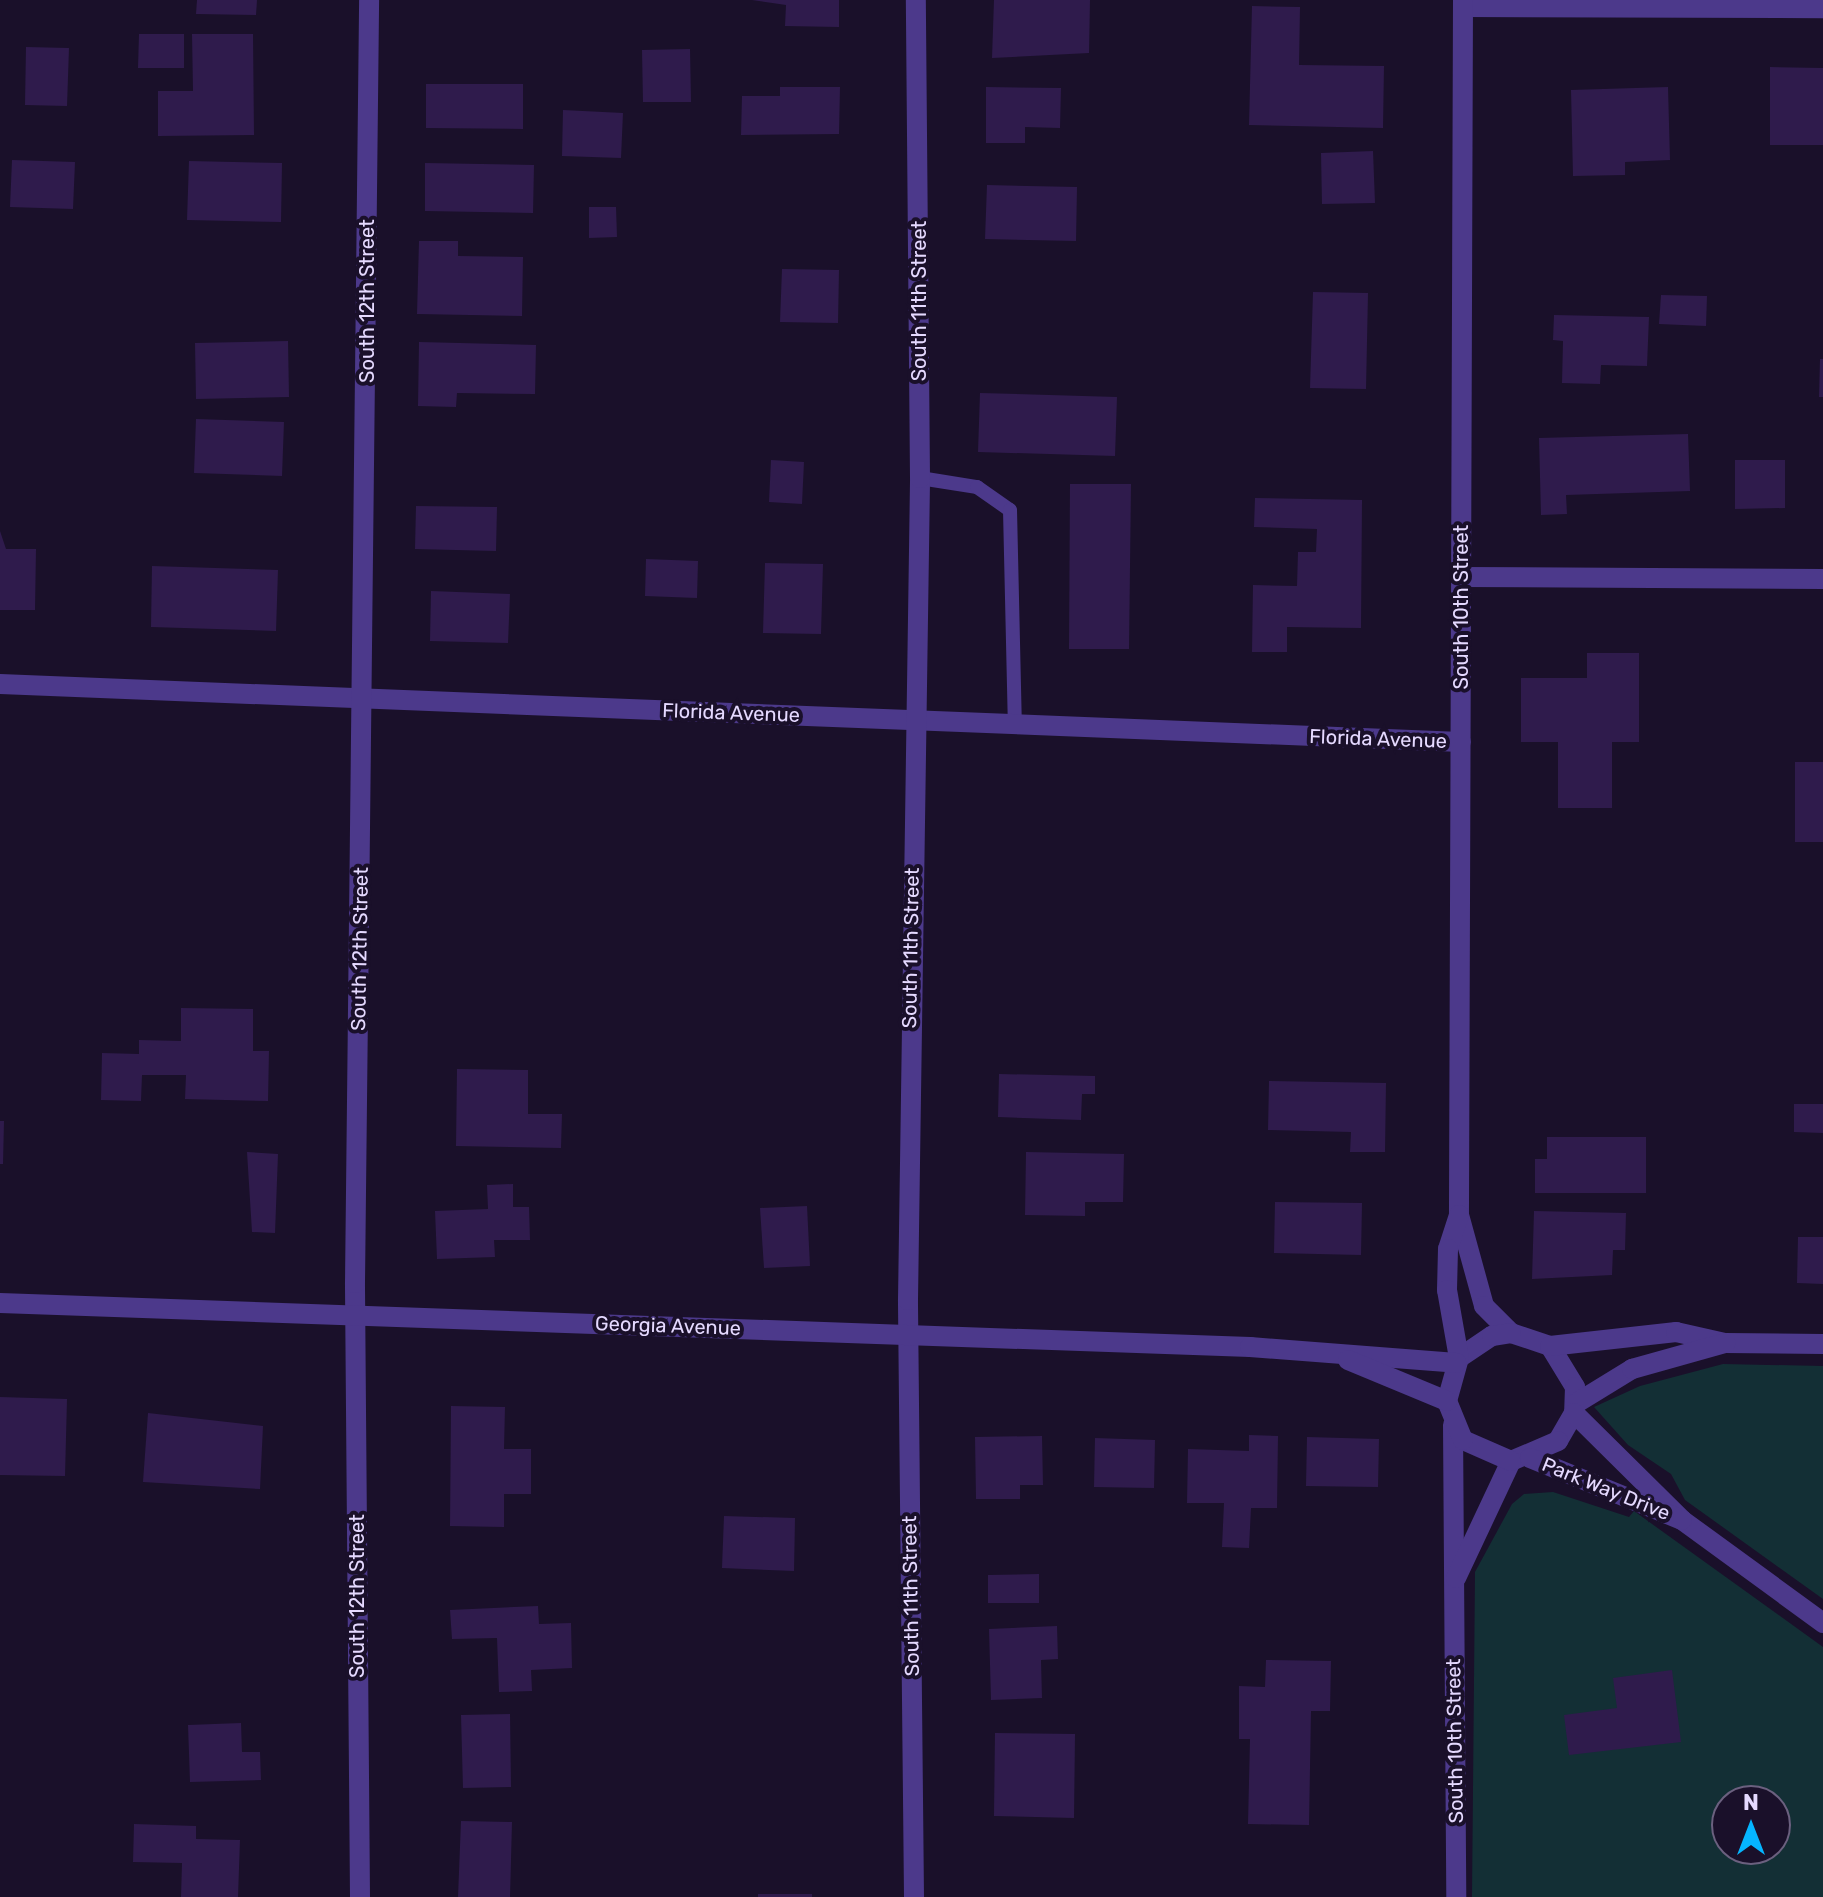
<!DOCTYPE html>
<style>
body{margin:0}
#map{position:relative;width:1823px;height:1897px;overflow:hidden;background:#1a102a;font-family:Rubik,sans-serif}
div>[style]{position:absolute}
.green>*{inset:0;background:#132f35}
.building>*{inset:0;background:#2f1b4c}
.service>*{height:14px;margin:-7px;padding:0 7px;transform-origin:7px;border-radius:7px;background:#4c398b}
.minor>*{height:20px;margin:-10px;padding:0 10px;transform-origin:10px;border-radius:10px;background:#4c398b}
.tertiary>*{height:20px;margin:-10px;padding:0 10px;transform-origin:10px;border-radius:10px;background:#4c398b}
span{translate:-50% -50%;white-space:nowrap;text-align:center;line-height:1.15;-webkit-text-stroke:8px #1a102a;paint-order:stroke}
.street-label{font-size:20px;color:#e5d9ff}
.north{position:absolute;left:1711px;top:1785px;width:80px;height:80px;box-sizing:border-box;background:#1a102a;border:2px solid #6b607f;border-radius:50%;rotate:0deg;font-size:22px;font-weight:700;line-height:32px;text-align:center;color:#e5d9ff}
.north::after{content:'';display:block;margin:auto;width:28px;height:36px;background:#05b5ff;clip-path:polygon(50% 0,100% 100%,50% 72%,0 100%)}
</style>
<div id="map">
<div class="green">
<i style="clip-path:polygon(1723px 1364px,1823px 1366px,1823px 1599px,1685px 1500px,1671px 1474px,1628px 1445px,1594px 1407px,1640px 1386px)"></i>
<i style="clip-path:polygon(evenodd,1553px 1492px,1629px 1517px,1634px 1511px,1823px 1647px,1823px 1897px,1472px 1897px,1475px 1572px,1512px 1504px,1524px 1494px,1553px 1492px,1727px 1801px,1775px 1801px,1775px 1849px,1727px 1849px,1727px 1801px)"></i>
</div>
<div class="building">
<i style="clip-path:polygon(197px 0,257px 0,256px 15px,196px 14px)"></i>
<i style="clip-path:polygon(752px 0,839px 0,839px 27px,785px 26px,786px 5px)"></i>
<i style="clip-path:polygon(994px 0,1090px 0,1089px 53px,992px 58px)"></i>
<i style="clip-path:polygon(1252px 6px,1300px 7px,1299px 65px,1384px 66px,1383px 128px,1249px 125px)"></i>
<i style="clip-path:polygon(139px 34px,184px 34px,184px 68px,138px 68px)"></i>
<i style="clip-path:polygon(192px 34px,253px 34px,254px 135px,158px 136px,158px 91px,193px 91px)"></i>
<i style="clip-path:polygon(26px 47px,69px 48px,67px 106px,25px 105px)"></i>
<i style="clip-path:polygon(690px 49px,691px 102px,643px 102px,642px 50px)"></i>
<i style="clip-path:polygon(1770px 67px,1823px 68px,1823px 145px,1770px 145px)"></i>
<i style="clip-path:polygon(426px 84px,523px 84px,523px 129px,426px 128px)"></i>
<i style="clip-path:polygon(780px 87px,840px 87px,839px 134px,741px 135px,742px 96px,780px 96px)"></i>
<i style="clip-path:polygon(986px 87px,1061px 88px,1060px 128px,1025px 127px,1025px 143px,986px 143px)"></i>
<i style="clip-path:polygon(1668px 87px,1670px 160px,1625px 162px,1625px 175px,1573px 176px,1571px 90px)"></i>
<i style="clip-path:polygon(563px 110px,623px 113px,621px 158px,562px 156px)"></i>
<i style="clip-path:polygon(1373px 151px,1375px 203px,1322px 204px,1321px 153px)"></i>
<i style="clip-path:polygon(12px 160px,75px 162px,73px 209px,10px 207px)"></i>
<i style="clip-path:polygon(189px 161px,282px 163px,281px 222px,187px 220px)"></i>
<i style="clip-path:polygon(425px 163px,534px 165px,533px 213px,425px 211px)"></i>
<i style="clip-path:polygon(987px 185px,1077px 187px,1076px 241px,985px 239px)"></i>
<i style="clip-path:polygon(589px 207px,616px 207px,617px 237px,589px 238px)"></i>
<i style="clip-path:polygon(419px 241px,458px 241px,458px 256px,523px 257px,522px 316px,417px 314px)"></i>
<i style="clip-path:polygon(782px 269px,839px 270px,838px 323px,780px 322px)"></i>
<i style="clip-path:polygon(1313px 292px,1368px 293px,1366px 389px,1310px 388px)"></i>
<i style="clip-path:polygon(1661px 295px,1707px 296px,1706px 326px,1659px 324px)"></i>
<i style="clip-path:polygon(1554px 315px,1649px 317px,1647px 366px,1601px 365px,1600px 384px,1562px 383px,1563px 341px,1553px 340px)"></i>
<i style="clip-path:polygon(288px 341px,289px 397px,196px 399px,195px 343px)"></i>
<i style="clip-path:polygon(419px 342px,536px 345px,535px 394px,457px 393px,456px 407px,418px 406px)"></i>
<i style="clip-path:polygon(1820px 359px,1823px 359px,1823px 397px,1819px 397px)"></i>
<i style="clip-path:polygon(980px 393px,1117px 397px,1115px 456px,978px 452px)"></i>
<i style="clip-path:polygon(196px 419px,284px 422px,282px 476px,194px 473px)"></i>
<i style="clip-path:polygon(1688px 434px,1690px 491px,1566px 495px,1567px 514px,1541px 515px,1539px 438px)"></i>
<i style="clip-path:polygon(771px 460px,804px 462px,802px 504px,769px 502px)"></i>
<i style="clip-path:polygon(1735px 460px,1785px 460px,1785px 508px,1735px 509px)"></i>
<i style="clip-path:polygon(1070px 484px,1131px 484px,1129px 649px,1069px 649px)"></i>
<i style="clip-path:polygon(1255px 498px,1362px 500px,1361px 628px,1287px 627px,1287px 652px,1252px 652px,1253px 585px,1297px 586px,1298px 552px,1316px 552px,1317px 529px,1254px 527px)"></i>
<i style="clip-path:polygon(416px 506px,497px 507px,496px 551px,415px 549px)"></i>
<i style="clip-path:polygon(0 531px,6px 549px,36px 549px,35px 610px,0 610px)"></i>
<i style="clip-path:polygon(646px 559px,698px 561px,697px 598px,645px 596px)"></i>
<i style="clip-path:polygon(765px 563px,823px 564px,821px 634px,763px 633px)"></i>
<i style="clip-path:polygon(152px 566px,278px 570px,276px 631px,151px 627px)"></i>
<i style="clip-path:polygon(431px 591px,510px 594px,508px 643px,430px 641px)"></i>
<i style="clip-path:polygon(1587px 653px,1639px 653px,1639px 742px,1612px 742px,1612px 808px,1558px 808px,1558px 742px,1521px 742px,1521px 678px,1587px 678px)"></i>
<i style="clip-path:polygon(1795px 762px,1823px 762px,1823px 842px,1795px 842px)"></i>
<i style="clip-path:polygon(181px 1008px,253px 1009px,253px 1051px,269px 1051px,268px 1101px,185px 1099px,186px 1075px,142px 1075px,141px 1101px,101px 1100px,102px 1053px,139px 1054px,139px 1040px,181px 1041px)"></i>
<i style="clip-path:polygon(457px 1069px,528px 1070px,528px 1114px,562px 1114px,561px 1148px,456px 1146px)"></i>
<i style="clip-path:polygon(999px 1074px,1095px 1076px,1095px 1094px,1082px 1094px,1081px 1120px,998px 1117px)"></i>
<i style="clip-path:polygon(1269px 1081px,1386px 1083px,1385px 1152px,1350px 1152px,1351px 1132px,1268px 1130px)"></i>
<i style="clip-path:polygon(1794px 1104px,1823px 1104px,1823px 1133px,1794px 1132px)"></i>
<i style="clip-path:polygon(0 1121px,4px 1121px,3px 1164px,0 1164px)"></i>
<i style="clip-path:polygon(1547px 1137px,1646px 1137px,1646px 1193px,1535px 1193px,1535px 1159px,1547px 1159px)"></i>
<i style="clip-path:polygon(247px 1152px,278px 1154px,275px 1233px,252px 1232px)"></i>
<i style="clip-path:polygon(1026px 1152px,1124px 1154px,1123px 1202px,1085px 1202px,1085px 1216px,1025px 1215px)"></i>
<i style="clip-path:polygon(513px 1184px,513px 1207px,529px 1207px,530px 1240px,494px 1240px,495px 1257px,437px 1259px,435px 1211px,488px 1209px,487px 1185px)"></i>
<i style="clip-path:polygon(1275px 1202px,1362px 1203px,1361px 1255px,1274px 1253px)"></i>
<i style="clip-path:polygon(807px 1206px,810px 1266px,764px 1268px,760px 1208px)"></i>
<i style="clip-path:polygon(1534px 1211px,1626px 1213px,1625px 1250px,1613px 1250px,1612px 1275px,1532px 1279px)"></i>
<i style="clip-path:polygon(1798px 1237px,1823px 1237px,1823px 1284px,1797px 1283px)"></i>
<i style="clip-path:polygon(0 1397px,67px 1399px,65px 1476px,0 1475px)"></i>
<i style="clip-path:polygon(451px 1406px,505px 1407px,504px 1449px,531px 1449px,531px 1494px,504px 1494px,504px 1527px,450px 1526px)"></i>
<i style="clip-path:polygon(148px 1413px,263px 1426px,260px 1489px,143px 1482px)"></i>
<i style="clip-path:polygon(1249px 1435px,1278px 1436px,1277px 1508px,1251px 1508px,1249px 1548px,1222px 1547px,1224px 1503px,1187px 1503px,1188px 1449px,1249px 1451px)"></i>
<i style="clip-path:polygon(1042px 1436px,1043px 1485px,1020px 1485px,1020px 1499px,976px 1499px,975px 1437px)"></i>
<i style="clip-path:polygon(1307px 1437px,1379px 1439px,1378px 1487px,1306px 1486px)"></i>
<i style="clip-path:polygon(1095px 1438px,1155px 1440px,1154px 1488px,1094px 1487px)"></i>
<i style="clip-path:polygon(724px 1516px,795px 1518px,794px 1571px,722px 1568px)"></i>
<i style="clip-path:polygon(1039px 1574px,1039px 1603px,988px 1603px,988px 1575px)"></i>
<i style="clip-path:polygon(538px 1606px,539px 1624px,571px 1623px,572px 1668px,531px 1670px,532px 1691px,499px 1692px,497px 1638px,452px 1639px,450px 1610px)"></i>
<i style="clip-path:polygon(1057px 1626px,1058px 1659px,1041px 1660px,1042px 1698px,991px 1700px,989px 1629px)"></i>
<i style="clip-path:polygon(1266px 1660px,1331px 1661px,1330px 1711px,1311px 1711px,1309px 1825px,1248px 1824px,1250px 1739px,1239px 1739px,1239px 1686px,1265px 1687px)"></i>
<i style="clip-path:polygon(1672px 1670px,1681px 1742px,1569px 1755px,1564px 1715px,1617px 1708px,1613px 1678px)"></i>
<i style="clip-path:polygon(510px 1714px,511px 1787px,463px 1788px,461px 1715px)"></i>
<i style="clip-path:polygon(241px 1723px,242px 1752px,260px 1752px,261px 1780px,190px 1782px,188px 1725px)"></i>
<i style="clip-path:polygon(995px 1733px,1075px 1734px,1074px 1818px,994px 1816px)"></i>
<i style="clip-path:polygon(461px 1821px,512px 1822px,510px 1897px,458px 1897px)"></i>
<i style="clip-path:polygon(134px 1824px,196px 1826px,196px 1839px,240px 1840px,238px 1897px,181px 1897px,182px 1863px,133px 1862px)"></i>
<i style="clip-path:polygon(758px 1894px,812px 1894px,812px 1897px,758px 1897px)"></i>
</div>
<div class="service">
<i style="left:920px;top:478px;width:58px;rotate:9deg"></i>
<i style="left:977px;top:487px;width:40px;rotate:34.9deg"></i>
<i style="left:1010px;top:510px;width:215px;rotate:88.7deg"></i>
</div>
<div class="minor">
<i style="left:1463px;top:7px;width:360px;rotate:0.2deg"></i>
<i style="left:1461px;top:577px;width:362px;rotate:0.3deg"></i>
<i style="left:0;top:684px;width:1462px;rotate:2.27deg"></i>
<i style="left:1453px;top:1425px;width:472px;rotate:89.6deg"></i>
<i style="left:1456px;top:1578px;width:129px;rotate:-64.8deg"></i>
<i style="left:360px;top:1897px;width:614px;rotate:-90.47deg"></i>
<i style="left:355px;top:1283px;width:1283px;rotate:-89.37deg"></i>
<i style="left:914px;top:1897px;width:597px;rotate:-90.58deg"></i>
<i style="left:908px;top:1300px;width:822px;rotate:-89.16deg"></i>
<i style="left:920px;top:478px;width:478px;rotate:-90.5deg"></i>
</div>
<div class="tertiary">
<i style="left:1463px;top:0;width:1215px;rotate:90.19deg"></i>
<i style="left:1459px;top:1215px;width:94px;rotate:74.6deg"></i>
<i style="left:1484px;top:1306px;width:38px;rotate:45deg"></i>
<i style="left:1511px;top:1333px;width:41px;rotate:18.4deg"></i>
<i style="left:1550px;top:1346px;width:48px;rotate:58.6deg"></i>
<i style="left:1575px;top:1387px;width:26px;rotate:92deg"></i>
<i style="left:1574px;top:1413px;width:32px;rotate:120deg"></i>
<i style="left:1558px;top:1441px;width:51px;rotate:156.9deg"></i>
<i style="left:1511px;top:1461px;width:52px;rotate:-156.4deg"></i>
<i style="left:1463px;top:1440px;width:42px;rotate:-112.3deg"></i>
<i style="left:1447px;top:1401px;width:45px;rotate:-74.4deg"></i>
<i style="left:1459px;top:1358px;width:40px;rotate:-34deg"></i>
<i style="left:1492px;top:1336px;width:19px;rotate:-9deg"></i>
<i style="left:1459px;top:1215px;width:36px;rotate:108deg"></i>
<i style="left:1448px;top:1249px;width:41px;rotate:91.4deg"></i>
<i style="left:1447px;top:1290px;width:69px;rotate:80deg"></i>
<i style="left:0;top:1303px;width:1251px;rotate:2.02deg"></i>
<i style="left:1250px;top:1347px;width:207px;rotate:4.4deg"></i>
<i style="left:1550px;top:1346px;width:127px;rotate:-6.3deg"></i>
<i style="left:1676px;top:1332px;width:50px;rotate:12.7deg"></i>
<i style="left:1725px;top:1343px;width:98px;rotate:0.6deg"></i>
<i style="left:1348px;top:1360px;width:107px;rotate:22.5deg"></i>
<i style="left:1575px;top:1404px;width:67px;rotate:-31.6deg"></i>
<i style="left:1632px;top:1369px;width:97px;rotate:-15.6deg"></i>
<i style="left:1574px;top:1413px;width:152px;rotate:44.7deg"></i>
<i style="left:1682px;top:1520px;width:175px;rotate:36.1deg"></i>
<i style="left:1530px;top:1458px;width:164px;rotate:22.2deg"></i>
</div>
<div class="street-label">
<span style="left:367px;top:301px;rotate:-90deg">South 12th Street</span>
<span style="left:919px;top:301px;rotate:-90deg">South 11th Street</span>
<span style="left:1461px;top:607px;rotate:-90deg">South 10th Street</span>
<span style="left:731px;top:713px;rotate:2deg">Florida Avenue</span>
<span style="left:1378px;top:739px;rotate:2deg">Florida Avenue</span>
<span style="left:911px;top:948px;rotate:-89deg">South 11th Street</span>
<span style="left:360px;top:949px;rotate:-89deg">South 12th Street</span>
<span style="left:668px;top:1326px;rotate:2deg">Georgia Avenue</span>
<span style="left:1606px;top:1489px;rotate:22deg">Park Way Drive</span>
<span style="left:357px;top:1596px;rotate:-90deg">South 12th Street</span>
<span style="left:911px;top:1596px;rotate:-91deg">South 11th Street</span>
<span style="left:1455px;top:1741px;rotate:-91deg">South 10th Street</span>
</div>
<div class="north">N</div>
</div>
